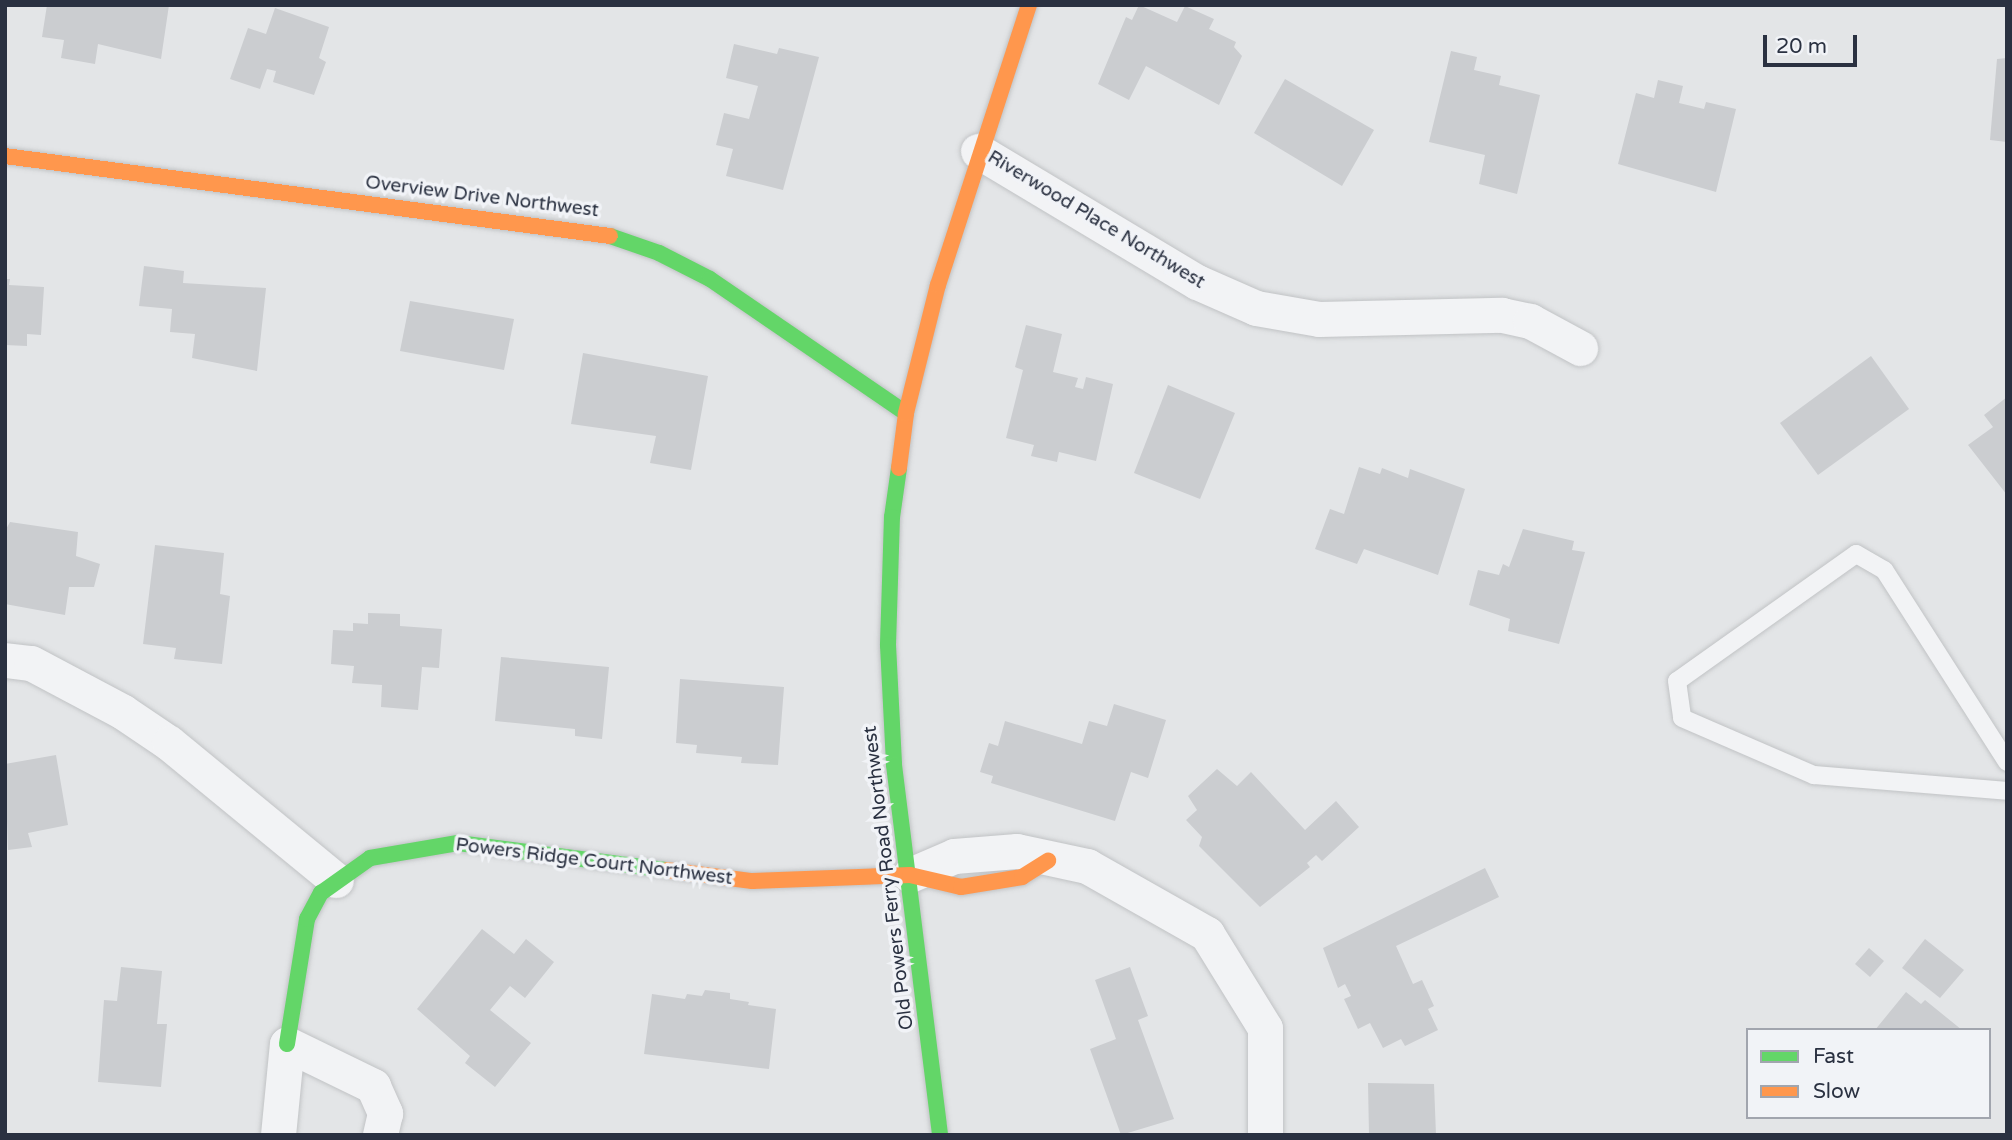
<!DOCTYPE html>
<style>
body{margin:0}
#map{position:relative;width:2012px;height:1140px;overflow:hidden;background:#e3e5e7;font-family:"Varela Round",sans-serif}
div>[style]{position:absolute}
.building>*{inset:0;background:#cbcdd0}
.roads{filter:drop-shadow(0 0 2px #c1c3c5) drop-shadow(0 0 2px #c1c3c5)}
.lane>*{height:18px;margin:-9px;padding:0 9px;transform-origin:9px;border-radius:9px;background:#f2f3f5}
.street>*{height:35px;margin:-17.5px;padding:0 17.5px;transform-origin:17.5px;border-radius:17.5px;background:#f2f3f5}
.fast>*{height:16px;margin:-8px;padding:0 8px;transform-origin:8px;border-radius:8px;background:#63d668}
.slow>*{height:16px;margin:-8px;padding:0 8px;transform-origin:8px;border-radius:8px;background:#ff974d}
span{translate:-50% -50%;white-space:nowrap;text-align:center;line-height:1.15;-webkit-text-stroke:7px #f1f3f7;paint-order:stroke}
.street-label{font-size:19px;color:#2a3141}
.frame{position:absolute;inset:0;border:7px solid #2a3141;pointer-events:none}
.legend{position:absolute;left:1746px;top:1028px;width:245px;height:91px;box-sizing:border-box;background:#f1f3f7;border:2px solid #a1a5ae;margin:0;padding:9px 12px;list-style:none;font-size:21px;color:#2a3141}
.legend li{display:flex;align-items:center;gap:14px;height:35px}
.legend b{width:35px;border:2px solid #a1a5ae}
.scale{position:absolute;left:1763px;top:35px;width:94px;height:32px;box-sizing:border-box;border:4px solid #2a3141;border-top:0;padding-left:9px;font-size:21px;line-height:24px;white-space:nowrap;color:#2a3141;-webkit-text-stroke:5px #f1f3f7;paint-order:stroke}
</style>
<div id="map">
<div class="building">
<i style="clip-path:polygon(47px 5px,169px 5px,161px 59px,98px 44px,95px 64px,61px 58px,64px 40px,42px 37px)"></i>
<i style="clip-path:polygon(1139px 5px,1177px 22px,1185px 6px,1214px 19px,1209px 29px,1236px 42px,1234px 47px,1242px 56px,1219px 105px,1146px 66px,1129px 100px,1098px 84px,1126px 17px,1132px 20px)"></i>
<i style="clip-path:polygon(275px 8px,329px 27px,319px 58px,326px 62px,314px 95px,273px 82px,276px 71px,267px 69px,260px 89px,230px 79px,248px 28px,266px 34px)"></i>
<i style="clip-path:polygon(734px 44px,777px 54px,779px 48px,819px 57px,783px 190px,726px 176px,733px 149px,716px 145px,724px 113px,749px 119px,758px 86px,726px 78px)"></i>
<i style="clip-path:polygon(1451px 51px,1477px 57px,1474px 70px,1501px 76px,1499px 85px,1540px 95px,1517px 194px,1479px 184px,1485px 155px,1429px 142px)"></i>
<i style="clip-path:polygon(2007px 58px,2007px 142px,1990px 140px,1997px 59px)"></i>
<i style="clip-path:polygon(1285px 79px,1374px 130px,1342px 186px,1254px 133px)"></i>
<i style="clip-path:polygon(1658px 80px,1683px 86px,1679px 103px,1704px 109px,1706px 102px,1736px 109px,1716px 192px,1618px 164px,1636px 93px,1654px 98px)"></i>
<i style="clip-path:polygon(144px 266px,184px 271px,183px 283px,266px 288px,257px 371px,192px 358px,195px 334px,170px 332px,172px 309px,139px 306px)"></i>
<i style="clip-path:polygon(5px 279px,10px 279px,9px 285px,44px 287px,41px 335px,27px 334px,27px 346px,5px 345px)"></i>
<i style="clip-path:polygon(410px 301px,514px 319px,504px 370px,400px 351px)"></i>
<i style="clip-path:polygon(1026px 325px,1062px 334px,1053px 372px,1078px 378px,1075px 387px,1083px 389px,1086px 377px,1113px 384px,1096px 461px,1059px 452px,1057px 462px,1031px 456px,1034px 445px,1006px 438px,1023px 370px,1015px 367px)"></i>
<i style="clip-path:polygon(583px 353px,708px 376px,691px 470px,650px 463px,656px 436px,571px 424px)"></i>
<i style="clip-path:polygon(1871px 356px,1909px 409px,1818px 475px,1780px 423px)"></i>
<i style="clip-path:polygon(1168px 385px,1235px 413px,1200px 499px,1134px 473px)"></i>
<i style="clip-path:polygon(2007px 397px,2007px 495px,1968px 445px,1993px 427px,1984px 415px)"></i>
<i style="clip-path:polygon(1359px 467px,1380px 474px,1382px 468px,1408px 478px,1410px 469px,1465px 489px,1438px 575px,1364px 549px,1357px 564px,1315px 549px,1330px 509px,1344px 514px)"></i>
<i style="clip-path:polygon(10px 522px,78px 532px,76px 556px,100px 564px,94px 587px,69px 587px,65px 615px,5px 604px,5px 531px)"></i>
<i style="clip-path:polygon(1523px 529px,1574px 541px,1572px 550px,1585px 552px,1559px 644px,1508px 631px,1510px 619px,1469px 605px,1478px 570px,1499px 575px,1503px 564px,1509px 567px)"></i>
<i style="clip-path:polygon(155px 545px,224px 553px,220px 594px,230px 596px,222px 664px,174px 659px,176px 648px,143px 644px)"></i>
<i style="clip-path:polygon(368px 613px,400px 614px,400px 626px,442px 629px,439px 668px,422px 667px,418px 710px,381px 707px,382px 685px,352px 683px,354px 666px,331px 664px,333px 630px,353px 631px,353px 623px,368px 624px)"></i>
<i style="clip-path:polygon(501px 657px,609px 667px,602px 739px,575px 736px,575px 729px,495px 721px)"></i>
<i style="clip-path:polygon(680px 679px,784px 687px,778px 765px,741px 763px,742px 757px,696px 753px,697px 745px,676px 743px)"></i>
<i style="clip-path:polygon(1114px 704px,1166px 720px,1148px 778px,1131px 772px,1115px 821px,991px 783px,993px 776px,980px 772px,989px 743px,998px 746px,1005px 721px,1082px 744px,1089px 721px,1107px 726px)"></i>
<i style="clip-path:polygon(56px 755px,68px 825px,28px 833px,32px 847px,8px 850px,5px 764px)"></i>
<i style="clip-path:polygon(1217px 769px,1237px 786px,1251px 772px,1305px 830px,1336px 801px,1359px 827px,1322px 861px,1316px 855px,1307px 863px,1310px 867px,1260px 907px,1199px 846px,1202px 837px,1186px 820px,1197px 810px,1188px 796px)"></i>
<i style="clip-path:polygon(1485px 868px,1499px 897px,1396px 946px,1413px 984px,1422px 980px,1434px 1006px,1428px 1009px,1438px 1030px,1405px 1046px,1401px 1039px,1383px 1048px,1370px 1023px,1358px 1029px,1344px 999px,1351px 996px,1345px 984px,1338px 988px,1323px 948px)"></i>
<i style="clip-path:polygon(482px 929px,514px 954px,526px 939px,554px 962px,525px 998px,510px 986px,490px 1010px,531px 1043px,495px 1087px,465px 1063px,470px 1056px,417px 1009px)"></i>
<i style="clip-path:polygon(1925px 939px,1964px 970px,1940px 998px,1902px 968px)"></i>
<i style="clip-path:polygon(1869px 948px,1884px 961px,1870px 977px,1855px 964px)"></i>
<i style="clip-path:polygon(121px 967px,162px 971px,157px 1024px,167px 1024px,161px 1087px,98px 1082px,104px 1000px,117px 1001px)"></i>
<i style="clip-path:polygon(1130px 967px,1148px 1016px,1138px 1020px,1174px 1119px,1121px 1135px,1090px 1049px,1116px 1039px,1095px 980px)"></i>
<i style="clip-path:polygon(705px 990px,730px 993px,730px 999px,749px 1002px,748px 1005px,776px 1009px,769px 1069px,644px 1054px,652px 994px,685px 999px,687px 994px,702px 996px)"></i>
<i style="clip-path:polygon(1906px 992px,1921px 1004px,1925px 1000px,1962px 1030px,1875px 1030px)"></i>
<i style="clip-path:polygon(1368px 1083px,1434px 1084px,1436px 1135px,1369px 1135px)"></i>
</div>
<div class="roads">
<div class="lane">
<i style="left:2007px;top:762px;width:228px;rotate:-122.6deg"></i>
<i style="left:1884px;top:570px;width:32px;rotate:-150deg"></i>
<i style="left:1856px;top:554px;width:219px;rotate:144.6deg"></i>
<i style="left:1677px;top:681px;width:37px;rotate:82deg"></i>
<i style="left:1682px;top:718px;width:144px;rotate:23.4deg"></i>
<i style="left:1814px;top:775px;width:194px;rotate:4.7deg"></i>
</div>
<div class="street">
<i style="left:978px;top:151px;width:255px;rotate:30.9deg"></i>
<i style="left:1197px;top:282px;width:64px;rotate:23.8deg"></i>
<i style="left:1256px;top:308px;width:64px;rotate:9.9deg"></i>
<i style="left:1319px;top:319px;width:183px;rotate:-1.3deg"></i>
<i style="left:1502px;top:315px;width:29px;rotate:12deg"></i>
<i style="left:1530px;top:321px;width:57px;rotate:28.4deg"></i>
<i style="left:5px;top:660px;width:26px;rotate:7deg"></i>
<i style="left:31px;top:663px;width:104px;rotate:28deg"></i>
<i style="left:123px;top:712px;width:55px;rotate:34deg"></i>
<i style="left:169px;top:743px;width:216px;rotate:39.4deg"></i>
<i style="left:910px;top:875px;width:48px;rotate:-23.4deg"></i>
<i style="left:954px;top:856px;width:63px;rotate:-4.5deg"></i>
<i style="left:1017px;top:851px;width:72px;rotate:12.1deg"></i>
<i style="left:1087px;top:866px;width:138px;rotate:29.5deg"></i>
<i style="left:1207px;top:934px;width:110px;rotate:58.3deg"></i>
<i style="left:1265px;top:1028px;width:107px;rotate:90deg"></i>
<i style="left:278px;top:1135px;width:91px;rotate:-84.4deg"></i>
<i style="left:287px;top:1044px;width:96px;rotate:26deg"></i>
<i style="left:373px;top:1086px;width:30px;rotate:66deg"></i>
<i style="left:385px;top:1113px;width:23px;rotate:103deg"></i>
</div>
<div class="fast">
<i style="left:610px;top:236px;width:52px;rotate:19.1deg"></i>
<i style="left:659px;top:253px;width:57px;rotate:27deg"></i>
<i style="left:710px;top:279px;width:237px;rotate:34.4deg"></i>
<i style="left:899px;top:468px;width:49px;rotate:98.1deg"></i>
<i style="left:892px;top:517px;width:128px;rotate:91.8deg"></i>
<i style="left:888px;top:645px;width:120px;rotate:87.1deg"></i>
<i style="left:894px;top:765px;width:373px;rotate:82.9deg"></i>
<i style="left:287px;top:1044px;width:127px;rotate:-80.9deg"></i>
<i style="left:307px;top:919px;width:30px;rotate:-62deg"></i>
<i style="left:321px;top:893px;width:60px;rotate:-35.5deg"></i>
<i style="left:370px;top:858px;width:89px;rotate:-9.7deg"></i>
<i style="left:458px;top:843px;width:211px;rotate:7.4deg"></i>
</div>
<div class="slow">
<i style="left:5px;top:156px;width:610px;rotate:7.53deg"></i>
<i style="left:899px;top:468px;width:55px;rotate:-82.7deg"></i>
<i style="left:906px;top:413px;width:132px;rotate:-76deg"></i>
<i style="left:938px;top:285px;width:294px;rotate:-72deg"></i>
<i style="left:667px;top:870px;width:86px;rotate:7.4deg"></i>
<i style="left:752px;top:881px;width:158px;rotate:-2.2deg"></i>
<i style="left:910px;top:875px;width:52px;rotate:13.2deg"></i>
<i style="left:961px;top:887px;width:62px;rotate:-9.3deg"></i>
<i style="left:1022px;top:877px;width:31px;rotate:-32deg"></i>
</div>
</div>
<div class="street-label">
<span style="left:482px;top:197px;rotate:7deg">Overview Drive Northwest</span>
<span style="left:1096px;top:220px;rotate:31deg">Riverwood Place Northwest</span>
<span style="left:594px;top:862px;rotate:7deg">Powers Ridge Court Northwest</span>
<span style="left:889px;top:878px;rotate:-97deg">Old Powers Ferry Road Northwest</span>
</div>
<div class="frame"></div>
<ul class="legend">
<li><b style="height:9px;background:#63d668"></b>Fast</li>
<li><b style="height:9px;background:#ff974d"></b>Slow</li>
</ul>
<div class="scale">20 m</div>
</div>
